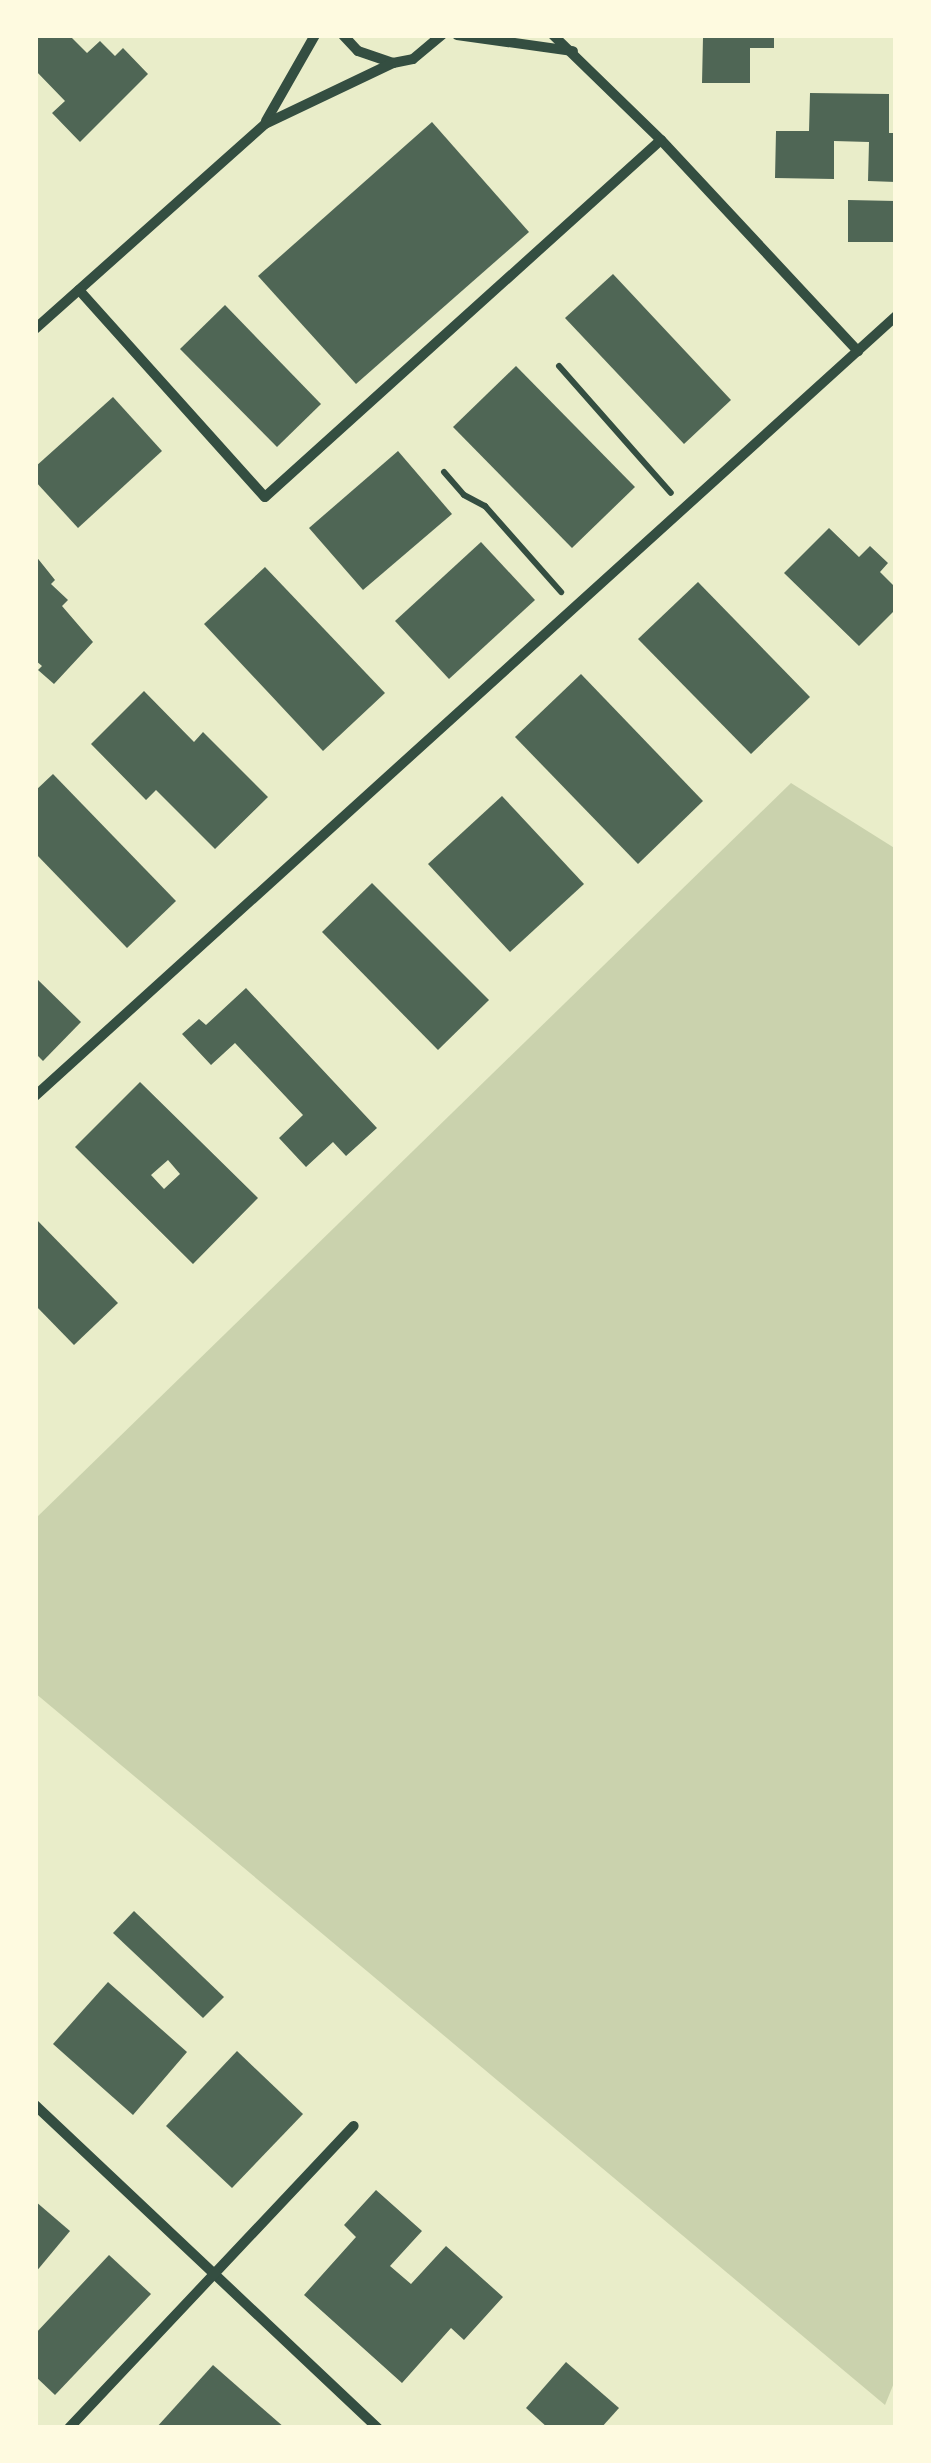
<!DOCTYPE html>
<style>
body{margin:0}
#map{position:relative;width:931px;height:2463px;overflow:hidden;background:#e9edc9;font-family:"Alegreya Sans",sans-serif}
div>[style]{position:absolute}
.green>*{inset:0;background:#cad2ad}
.building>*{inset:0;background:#4f6655}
.path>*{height:6px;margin:-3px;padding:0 3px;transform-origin:3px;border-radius:3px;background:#344e41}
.minor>*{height:10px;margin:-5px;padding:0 5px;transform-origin:5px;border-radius:5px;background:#344e41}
span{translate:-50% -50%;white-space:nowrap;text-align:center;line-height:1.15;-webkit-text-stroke:9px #fefae0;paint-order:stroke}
.frame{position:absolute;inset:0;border:38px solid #fefae0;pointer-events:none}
</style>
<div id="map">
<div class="green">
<i style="clip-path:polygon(791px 783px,896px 849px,896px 2378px,885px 2405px,35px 1693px,35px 1519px)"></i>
</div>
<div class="building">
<i style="clip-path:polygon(35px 35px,69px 35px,87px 53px,100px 41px,115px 56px,123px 48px,148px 74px,80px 142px,52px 113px,65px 101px,35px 70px)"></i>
<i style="clip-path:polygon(774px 35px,774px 48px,750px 48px,750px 83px,702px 83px,703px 37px)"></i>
<i style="clip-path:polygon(810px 93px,889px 94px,889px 133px,896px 133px,896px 182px,868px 181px,869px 142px,834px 141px,834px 179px,775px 178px,776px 131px,809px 131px)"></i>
<i style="clip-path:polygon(432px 122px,529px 232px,356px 384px,258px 276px)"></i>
<i style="clip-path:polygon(848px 200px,896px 201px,896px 242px,848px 242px)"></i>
<i style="clip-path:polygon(613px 274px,731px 400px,684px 444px,565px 318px)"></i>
<i style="clip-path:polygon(225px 305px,321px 404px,277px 447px,180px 349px)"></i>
<i style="clip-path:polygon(516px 366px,635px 487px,572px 548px,453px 427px)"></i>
<i style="clip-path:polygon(113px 397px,162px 451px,78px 528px,35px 481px,35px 467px)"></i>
<i style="clip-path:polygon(398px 451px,452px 514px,363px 590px,309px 528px)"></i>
<i style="clip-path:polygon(829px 528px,859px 557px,870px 546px,888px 563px,880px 572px,896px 588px,896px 609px,859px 646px,784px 573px)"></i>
<i style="clip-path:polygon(481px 542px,535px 600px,449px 679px,395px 621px)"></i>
<i style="clip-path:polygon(35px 555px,55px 580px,51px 584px,68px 600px,62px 606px,93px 642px,54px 684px,38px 670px,42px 666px,35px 660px)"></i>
<i style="clip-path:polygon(265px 567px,385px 693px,323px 751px,204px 624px)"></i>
<i style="clip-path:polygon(698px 582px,810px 697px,751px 754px,638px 639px)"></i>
<i style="clip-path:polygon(581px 674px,703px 801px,638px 864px,515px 737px)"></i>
<i style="clip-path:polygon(144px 691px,194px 742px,203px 732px,268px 797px,215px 849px,156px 790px,146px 800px,91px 744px)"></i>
<i style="clip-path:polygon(53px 774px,176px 901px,127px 948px,35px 853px,35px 791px)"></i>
<i style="clip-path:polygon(502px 796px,584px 884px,510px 952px,428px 864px)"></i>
<i style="clip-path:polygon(372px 883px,489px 1000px,438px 1050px,322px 932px)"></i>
<i style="clip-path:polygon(35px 977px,81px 1022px,43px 1061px,35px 1053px)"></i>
<i style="clip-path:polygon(246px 988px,377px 1128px,346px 1156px,333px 1142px,306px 1167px,279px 1138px,303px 1115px,235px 1043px,211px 1065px,182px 1034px,199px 1019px,206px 1025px)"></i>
<i style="clip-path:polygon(evenodd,140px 1082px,258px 1198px,193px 1264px,75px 1147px,140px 1082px,168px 1160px,180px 1174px,164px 1189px,151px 1175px,168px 1160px)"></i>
<i style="clip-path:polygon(35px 1218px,118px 1303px,74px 1345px,35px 1305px)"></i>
<i style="clip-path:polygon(134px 1911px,224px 1997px,203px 2018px,113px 1933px)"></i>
<i style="clip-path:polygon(108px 1982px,187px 2052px,133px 2115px,53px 2044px)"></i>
<i style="clip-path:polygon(237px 2051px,303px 2114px,232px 2188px,166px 2126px)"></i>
<i style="clip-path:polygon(376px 2190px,422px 2231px,390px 2266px,411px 2284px,446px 2246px,503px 2297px,464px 2340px,451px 2328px,402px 2383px,304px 2295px,356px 2237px,344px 2225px)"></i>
<i style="clip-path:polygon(35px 2201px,70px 2231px,35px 2273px)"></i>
<i style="clip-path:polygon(109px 2255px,151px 2294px,55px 2395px,35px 2376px,35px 2334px)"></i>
<i style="clip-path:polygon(566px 2362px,619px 2408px,601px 2428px,548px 2428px,526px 2408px)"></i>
<i style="clip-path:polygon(213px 2365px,285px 2428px,156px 2428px)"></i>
</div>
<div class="path">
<i style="left:559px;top:366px;width:169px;rotate:48.6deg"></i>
<i style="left:444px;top:472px;width:30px;rotate:49deg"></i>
<i style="left:464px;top:495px;width:24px;rotate:28deg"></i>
<i style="left:485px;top:506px;width:115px;rotate:48.5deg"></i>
</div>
<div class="minor">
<i style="left:343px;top:35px;width:22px;rotate:47deg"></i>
<i style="left:358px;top:51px;width:37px;rotate:19deg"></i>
<i style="left:393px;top:63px;width:20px;rotate:-11deg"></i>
<i style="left:413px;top:59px;width:38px;rotate:-40deg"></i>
<i style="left:457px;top:35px;width:117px;rotate:7.9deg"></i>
<i style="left:553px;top:35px;width:151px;rotate:44.2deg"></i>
<i style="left:661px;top:140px;width:289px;rotate:47deg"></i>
<i style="left:266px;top:121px;width:99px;rotate:-60.3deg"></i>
<i style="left:79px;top:290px;width:278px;rotate:48.1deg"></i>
<i style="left:265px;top:497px;width:533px;rotate:-42.04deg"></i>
<i style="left:35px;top:329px;width:308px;rotate:-41.7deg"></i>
<i style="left:265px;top:124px;width:142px;rotate:-25.5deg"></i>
<i style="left:35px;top:1096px;width:1162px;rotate:-42.17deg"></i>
<i style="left:35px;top:2105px;width:471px;rotate:43.3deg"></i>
<i style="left:69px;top:2428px;width:415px;rotate:-46.7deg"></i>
</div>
<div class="frame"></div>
</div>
